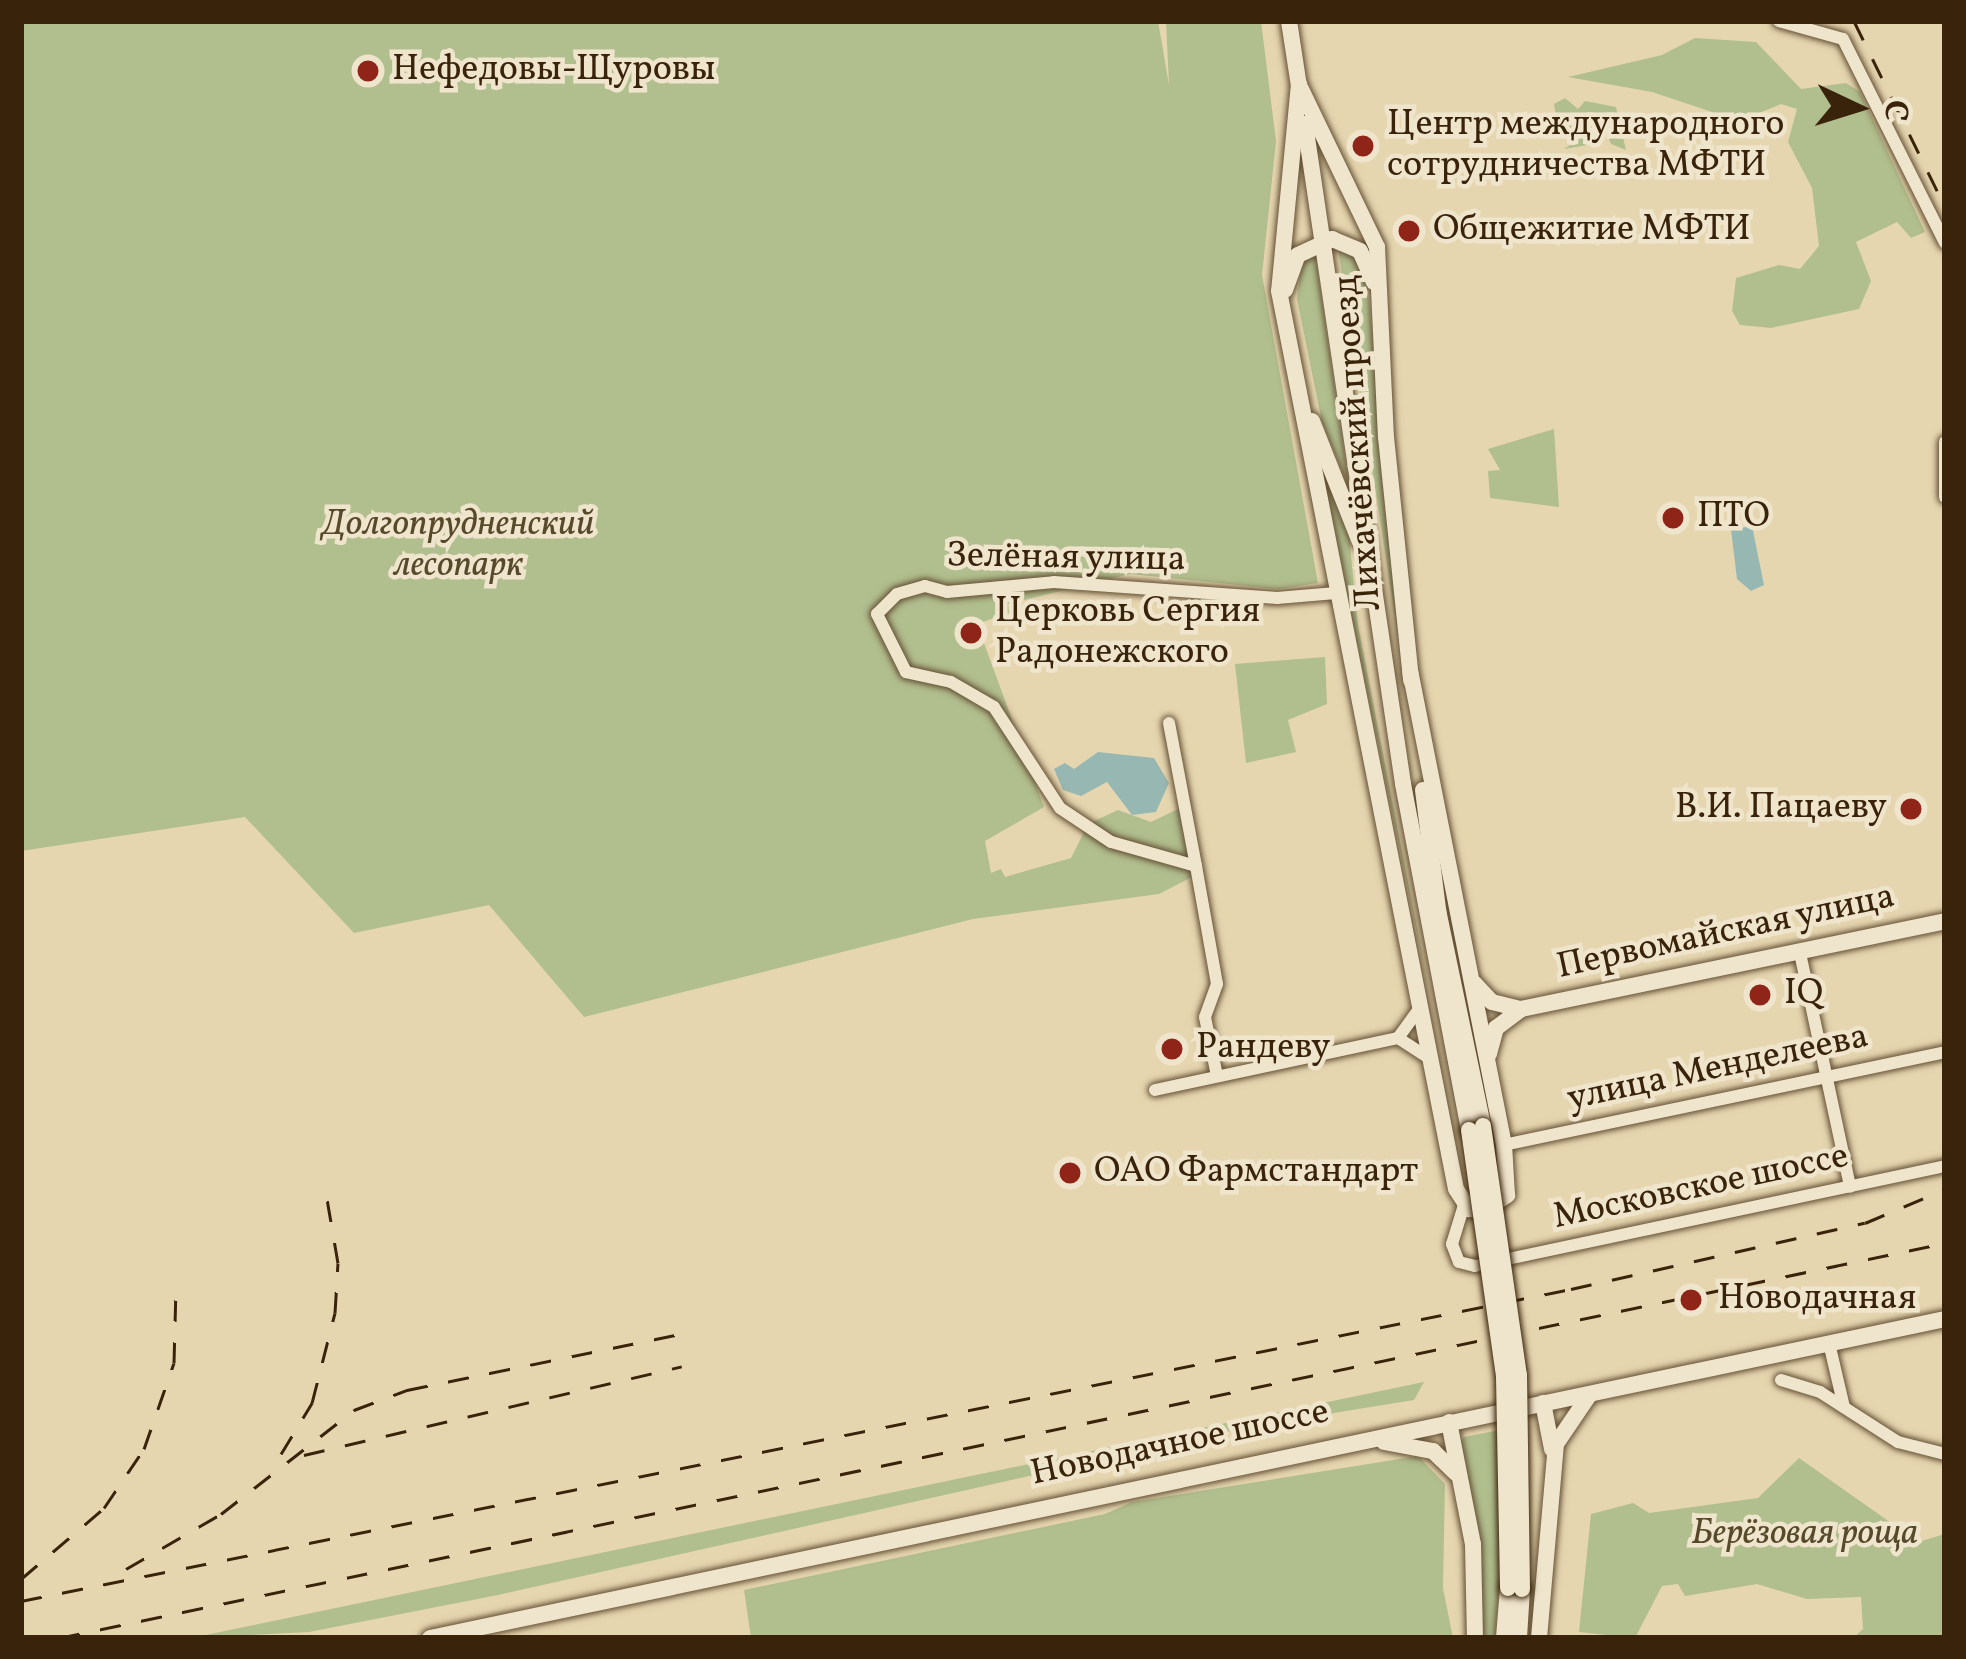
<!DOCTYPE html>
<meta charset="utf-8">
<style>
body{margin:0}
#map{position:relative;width:1966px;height:1659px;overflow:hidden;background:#e6d6b0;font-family:Vollkorn,serif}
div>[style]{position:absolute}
.green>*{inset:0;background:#b1be8e}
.water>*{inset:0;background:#97b8b2}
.roads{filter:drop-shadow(0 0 3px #645034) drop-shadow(0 0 3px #645034)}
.street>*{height:12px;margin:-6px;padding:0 6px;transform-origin:6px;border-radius:6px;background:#efe4cc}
.secondary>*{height:16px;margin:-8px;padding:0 8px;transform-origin:8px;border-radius:8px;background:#efe4cc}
.rail>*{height:3px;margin-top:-1.5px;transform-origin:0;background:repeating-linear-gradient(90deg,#39230a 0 21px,transparent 0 42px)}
.bridges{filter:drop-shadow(0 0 3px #39230a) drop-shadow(0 0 3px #39230a)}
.secondary-bridge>*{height:16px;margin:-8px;padding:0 8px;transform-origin:8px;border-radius:8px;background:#efe4cc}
.dots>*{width:33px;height:33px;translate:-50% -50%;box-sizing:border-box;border:6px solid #efe4cc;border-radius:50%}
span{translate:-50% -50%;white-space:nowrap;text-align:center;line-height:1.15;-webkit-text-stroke:9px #efe4cc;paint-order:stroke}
.poi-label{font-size:36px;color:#39230a}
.left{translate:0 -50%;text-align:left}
.right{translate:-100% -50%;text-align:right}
.street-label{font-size:36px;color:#39230a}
.park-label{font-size:36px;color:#574a2b;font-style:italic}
.frame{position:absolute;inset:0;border:24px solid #39230a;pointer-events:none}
.north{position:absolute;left:1798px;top:48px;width:120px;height:120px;-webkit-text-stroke:9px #efe4cc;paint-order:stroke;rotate:94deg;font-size:33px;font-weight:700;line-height:48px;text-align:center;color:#39230a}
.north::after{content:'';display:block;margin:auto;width:42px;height:54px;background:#39230a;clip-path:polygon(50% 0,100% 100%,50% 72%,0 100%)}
</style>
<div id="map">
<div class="green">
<i style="clip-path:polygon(21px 21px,1158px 21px,1169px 85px,1166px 21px,1261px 21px,1276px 141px,1262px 275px,1318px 583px,1278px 589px,1130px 574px,1008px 604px,1009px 613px,977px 624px,1044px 807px,985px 841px,991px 873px,1001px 869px,1005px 877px,1071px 858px,1088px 824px,1118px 810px,1151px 822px,1180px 808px,1194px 876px,1159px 894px,973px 919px,584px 1017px,489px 905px,354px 933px,245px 817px,21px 851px)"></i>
<i style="clip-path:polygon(1695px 38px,1756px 42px,1801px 89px,1846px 83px,1860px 92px,1925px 232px,1911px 238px,1897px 222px,1856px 242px,1871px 281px,1859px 309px,1771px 328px,1740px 325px,1732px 311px,1736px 278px,1779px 265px,1800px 269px,1819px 246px,1812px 188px,1788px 142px,1797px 109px,1781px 104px,1739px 121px,1652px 92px,1568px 77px,1662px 55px)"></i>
<i style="clip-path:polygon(1565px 98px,1578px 109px,1585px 101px,1616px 107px,1626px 150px,1611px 144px,1605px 130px,1594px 133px,1594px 144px,1564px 149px,1579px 139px,1574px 123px,1570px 135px,1559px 133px,1554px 104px)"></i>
<i style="clip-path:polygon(1338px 248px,1357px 259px,1367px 280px,1405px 681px)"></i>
<i style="clip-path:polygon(1315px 252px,1349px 487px,1322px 422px,1297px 299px,1301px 266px)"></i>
<i style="clip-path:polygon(1554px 429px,1559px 507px,1490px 498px,1488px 471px,1500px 470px,1488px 449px)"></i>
<i style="clip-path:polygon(1317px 448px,1348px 525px,1358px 625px,1430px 996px)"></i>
<i style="clip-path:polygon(1325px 657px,1327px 704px,1288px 720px,1296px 752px,1246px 763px,1235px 664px)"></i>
<i style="clip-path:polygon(1424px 1382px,1414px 1400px,1253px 1426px,498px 1595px,309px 1632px,191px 1638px)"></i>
<i style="clip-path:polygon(1500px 1430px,1499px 1588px,1495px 1638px,1482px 1638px,1480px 1535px,1458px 1446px,1464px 1437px)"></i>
<i style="clip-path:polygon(1418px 1456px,1445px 1484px,1443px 1588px,1453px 1638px,751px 1638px,744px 1590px,1105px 1514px,1132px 1502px)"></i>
<i style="clip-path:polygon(1799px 1458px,1918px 1542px,1945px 1534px,1945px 1638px,1853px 1638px,1863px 1629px,1861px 1597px,1807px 1599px,1757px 1584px,1685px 1596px,1678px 1584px,1662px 1586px,1635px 1638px,1579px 1632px,1591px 1514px,1633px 1503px,1649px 1513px,1758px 1498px)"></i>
</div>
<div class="water">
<i style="clip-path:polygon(1752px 526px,1764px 585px,1751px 591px,1737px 579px,1731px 530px)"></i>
<i style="clip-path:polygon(1098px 752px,1154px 758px,1169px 783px,1156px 812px,1132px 815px,1107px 782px,1081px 796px,1063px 790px,1054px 769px,1065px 763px,1074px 769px)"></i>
</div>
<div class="roads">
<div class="street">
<i style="left:1779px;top:21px;width:66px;rotate:15.7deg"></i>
<i style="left:1843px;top:39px;width:228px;rotate:63.4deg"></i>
<i style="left:1945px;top:442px;width:55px;rotate:90deg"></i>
<i style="left:1169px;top:723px;width:146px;rotate:79.3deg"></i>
<i style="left:1800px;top:953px;width:239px;rotate:77.9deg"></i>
<i style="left:1398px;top:1038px;width:40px;rotate:32.9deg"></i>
<i style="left:1217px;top:1076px;width:60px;rotate:-101.5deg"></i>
<i style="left:1205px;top:1017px;width:35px;rotate:-70deg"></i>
<i style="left:1217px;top:984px;width:120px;rotate:-100.1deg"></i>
<i style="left:1196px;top:866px;width:88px;rotate:-164.2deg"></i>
<i style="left:1111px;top:842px;width:61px;rotate:-146.3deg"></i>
<i style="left:1060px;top:808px;width:121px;rotate:-123.2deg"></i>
<i style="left:994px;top:707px;width:50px;rotate:-149.8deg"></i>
<i style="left:951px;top:682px;width:46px;rotate:-167.5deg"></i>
<i style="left:906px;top:672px;width:65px;rotate:-116.6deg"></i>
<i style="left:877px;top:614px;width:28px;rotate:-45deg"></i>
<i style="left:897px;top:594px;width:29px;rotate:-16deg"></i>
<i style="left:925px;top:586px;width:23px;rotate:15deg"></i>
<i style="left:947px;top:592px;width:107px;rotate:-5.3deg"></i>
<i style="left:1054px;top:582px;width:224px;rotate:4.1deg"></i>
<i style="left:1277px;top:598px;width:59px;rotate:-4.8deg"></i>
<i style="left:1155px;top:1090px;width:249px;rotate:-12.1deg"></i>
<i style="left:1398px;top:1038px;width:37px;rotate:-54deg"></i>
<i style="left:1504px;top:1145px;width:451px;rotate:-11.9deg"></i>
<i style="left:1464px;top:1205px;width:41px;rotate:107.1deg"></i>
<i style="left:1452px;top:1244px;width:19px;rotate:69deg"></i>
<i style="left:1459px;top:1262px;width:16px;rotate:14deg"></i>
<i style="left:1475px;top:1266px;width:481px;rotate:-12deg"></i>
<i style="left:1829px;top:1343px;width:66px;rotate:76.8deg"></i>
<i style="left:1781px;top:1380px;width:41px;rotate:17.1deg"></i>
<i style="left:1820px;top:1392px;width:93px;rotate:32.7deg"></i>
<i style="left:1898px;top:1442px;width:49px;rotate:14.3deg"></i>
</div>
<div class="secondary">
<i style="left:1289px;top:21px;width:73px;rotate:81.3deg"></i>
<i style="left:1299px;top:84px;width:208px;rotate:95.5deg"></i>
<i style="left:1279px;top:291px;width:915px;rotate:78.85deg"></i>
<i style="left:1456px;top:1189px;width:24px;rotate:57deg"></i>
<i style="left:1469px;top:1209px;width:16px;rotate:4deg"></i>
<i style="left:1485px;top:1210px;width:27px;rotate:-34deg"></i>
<i style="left:1507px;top:1195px;width:50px;rotate:-93.4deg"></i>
<i style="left:1504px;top:1145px;width:482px;rotate:-101.2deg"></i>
<i style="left:1299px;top:85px;width:180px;rotate:64.3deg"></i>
<i style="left:1377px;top:247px;width:190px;rotate:87.3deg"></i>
<i style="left:1386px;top:437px;width:245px;rotate:84.1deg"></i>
<i style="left:1305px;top:124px;width:667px;rotate:81.55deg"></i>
<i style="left:1403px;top:784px;width:352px;rotate:79.2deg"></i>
<i style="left:1285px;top:290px;width:37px;rotate:-70deg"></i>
<i style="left:1298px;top:255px;width:38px;rotate:-25deg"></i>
<i style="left:1332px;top:239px;width:30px;rotate:23deg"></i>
<i style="left:1360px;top:251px;width:34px;rotate:66deg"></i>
<i style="left:1312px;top:421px;width:130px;rotate:68.4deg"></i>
<i style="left:1423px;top:790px;width:127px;rotate:82.8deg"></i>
<i style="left:1438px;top:910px;width:221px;rotate:78.2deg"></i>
<i style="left:1474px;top:983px;width:26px;rotate:47deg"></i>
<i style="left:1492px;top:1002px;width:30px;rotate:14deg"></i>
<i style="left:1521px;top:1009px;width:433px;rotate:-11.7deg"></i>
<i style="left:1489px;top:1054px;width:27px;rotate:-75deg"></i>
<i style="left:1496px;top:1028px;width:31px;rotate:-37deg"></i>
<i style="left:1543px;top:1403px;width:47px;rotate:78.9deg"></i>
<i style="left:1449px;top:1422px;width:124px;rotate:78.9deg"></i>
<i style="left:1473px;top:1544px;width:94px;rotate:88.8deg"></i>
<i style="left:1384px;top:1442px;width:50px;rotate:10.4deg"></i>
<i style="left:1433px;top:1451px;width:32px;rotate:44deg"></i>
<i style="left:430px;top:1638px;width:1548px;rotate:-11.89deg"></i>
<i style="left:1504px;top:1638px;width:50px;rotate:-85.4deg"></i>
<i style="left:1519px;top:1638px;width:49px;rotate:-86.5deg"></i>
<i style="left:1539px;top:1638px;width:195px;rotate:-85deg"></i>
<i style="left:1556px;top:1444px;width:60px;rotate:-55.8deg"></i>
</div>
</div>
<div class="rail">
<i style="left:1854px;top:21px;width:207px;rotate:63.9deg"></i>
<i style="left:281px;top:1454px;width:60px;rotate:-58.7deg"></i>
<i style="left:312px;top:1403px;width:93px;rotate:-75.7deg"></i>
<i style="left:335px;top:1313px;width:50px;rotate:-86.6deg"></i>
<i style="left:338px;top:1263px;width:83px;rotate:-99.7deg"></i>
<i style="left:304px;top:1455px;width:388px;rotate:-13.2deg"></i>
<i style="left:126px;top:1569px;width:110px;rotate:-30.1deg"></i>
<i style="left:221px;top:1514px;width:169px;rotate:-38deg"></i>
<i style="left:354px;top:1410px;width:57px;rotate:-20.7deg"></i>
<i style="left:407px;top:1390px;width:280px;rotate:-11.6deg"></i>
<i style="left:21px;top:1579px;width:109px;rotate:-40.5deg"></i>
<i style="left:104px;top:1508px;width:71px;rotate:-55.9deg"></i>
<i style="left:144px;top:1449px;width:91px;rotate:-70.8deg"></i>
<i style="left:174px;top:1363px;width:77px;rotate:-88.5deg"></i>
<i style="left:21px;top:1601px;width:1581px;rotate:-11.38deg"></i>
<i style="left:1571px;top:1289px;width:301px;rotate:-12.7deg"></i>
<i style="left:1865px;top:1223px;width:87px;rotate:-23deg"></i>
<i style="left:59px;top:1638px;width:1927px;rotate:-11.83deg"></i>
</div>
<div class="bridges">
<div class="secondary-bridge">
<i style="left:1483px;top:1126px;width:252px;rotate:81.8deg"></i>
<i style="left:1519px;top:1375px;width:214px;rotate:89.2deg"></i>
<i style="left:1469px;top:1130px;width:249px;rotate:81.9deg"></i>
<i style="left:1504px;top:1377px;width:211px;rotate:88.9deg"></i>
</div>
</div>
<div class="dots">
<i style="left:368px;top:71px;background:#8f2418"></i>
<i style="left:1363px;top:146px;background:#8f2418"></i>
<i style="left:1409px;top:231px;background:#8f2418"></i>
<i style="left:1673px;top:518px;background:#8f2418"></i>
<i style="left:971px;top:633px;background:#8f2418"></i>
<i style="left:1911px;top:809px;background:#8f2418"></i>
<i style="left:1760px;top:995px;background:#8f2418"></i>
<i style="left:1172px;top:1049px;background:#8f2418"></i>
<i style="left:1070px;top:1173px;background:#8f2418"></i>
<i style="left:1691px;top:1300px;background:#8f2418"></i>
</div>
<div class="poi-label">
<span class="left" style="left:392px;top:71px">Нефедовы-Щуровы</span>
<span class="left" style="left:1387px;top:146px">Центр международного<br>сотрудничества МФТИ</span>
<span class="left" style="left:1433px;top:231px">Общежитие МФТИ</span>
<span class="left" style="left:1697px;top:518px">ПТО</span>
<span class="left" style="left:995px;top:633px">Церковь Сергия<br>Радонежского</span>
<span class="right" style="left:1887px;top:809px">В.И. Пацаеву</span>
<span class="left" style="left:1784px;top:995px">IQ</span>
<span class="left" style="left:1196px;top:1049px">Рандеву</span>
<span class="left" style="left:1094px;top:1173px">ОАО Фармстандарт</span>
<span class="left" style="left:1718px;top:1300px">Новодачная</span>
</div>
<div class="street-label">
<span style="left:1359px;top:443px;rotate:-94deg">Лихачёвский проезд</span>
<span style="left:1066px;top:559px;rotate:1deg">Зелёная улица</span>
<span style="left:1726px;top:933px;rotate:-12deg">Первомайская улица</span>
<span style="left:1718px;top:1069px;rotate:-12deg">улица Менделеева</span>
<span style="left:1701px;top:1188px;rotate:-12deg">Московское шоссе</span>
<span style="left:1180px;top:1444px;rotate:-12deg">Новодачное шоссе</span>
</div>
<div class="park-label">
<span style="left:458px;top:546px">Долгопрудненский<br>лесопарк</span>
<span style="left:1805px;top:1535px">Берёзовая роща</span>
</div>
<div class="frame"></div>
<div class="north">С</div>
</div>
